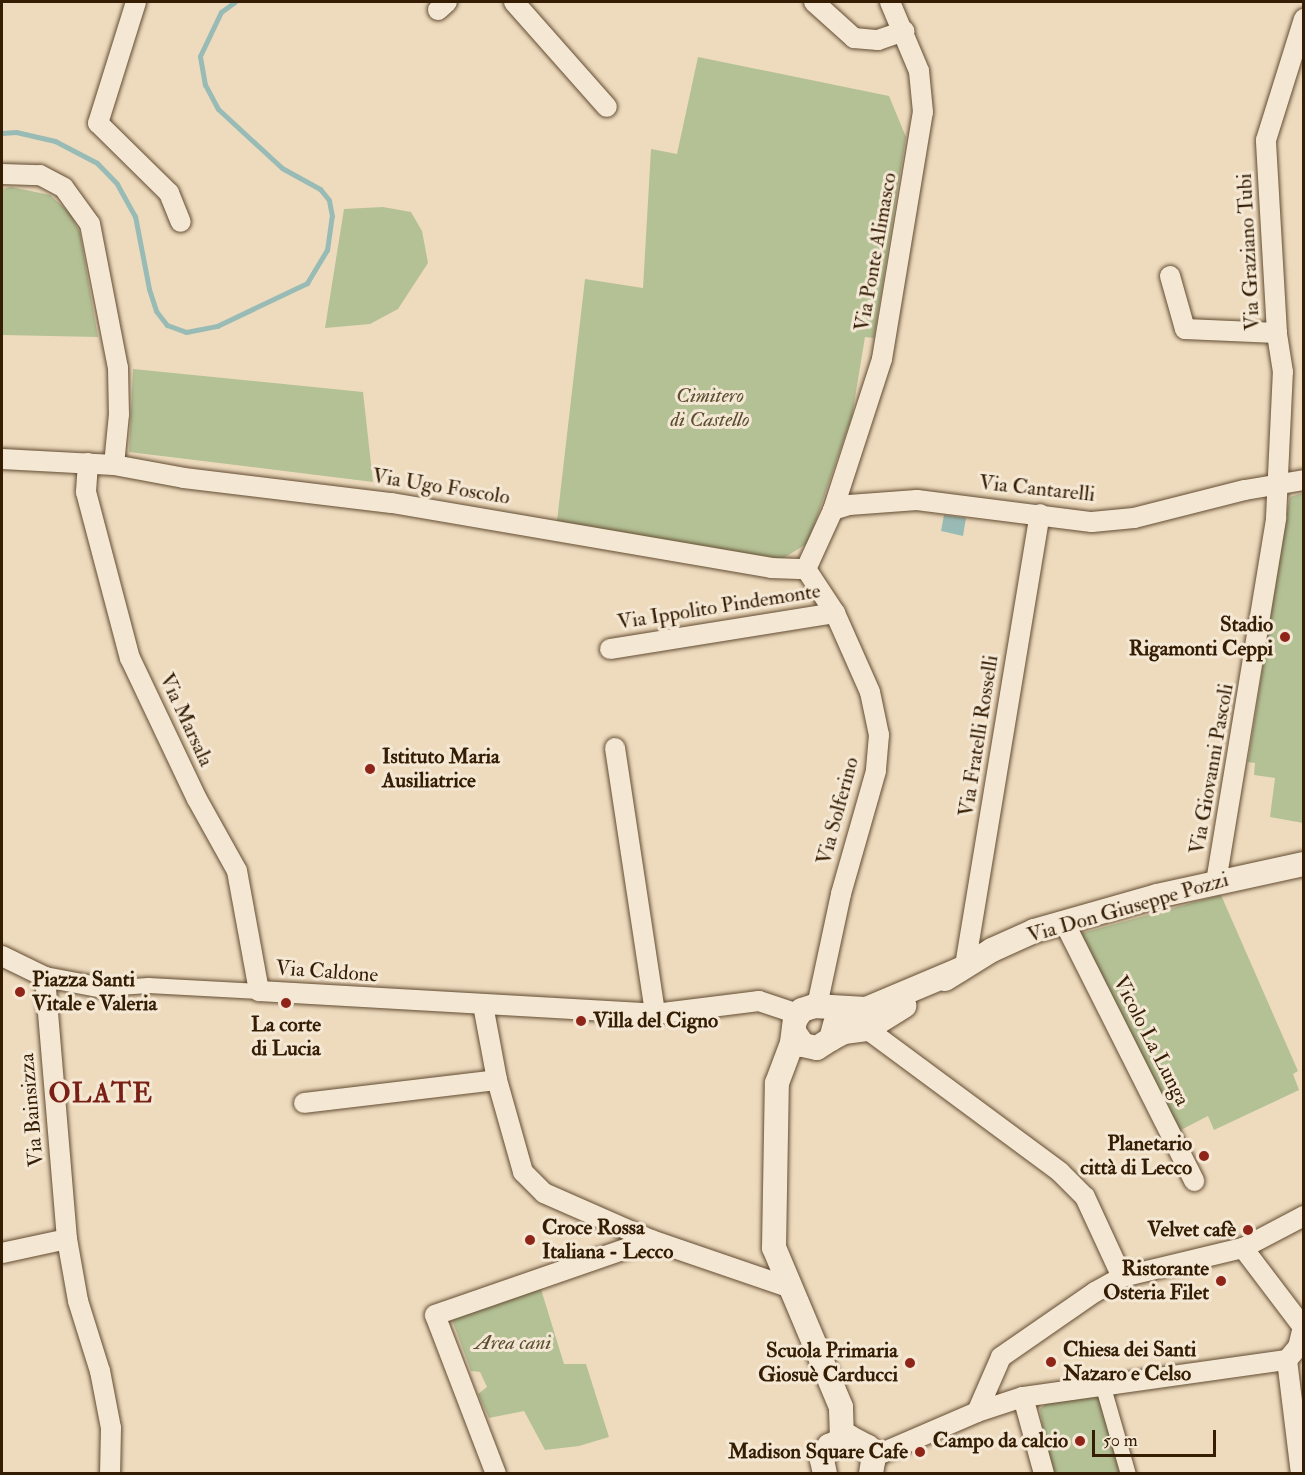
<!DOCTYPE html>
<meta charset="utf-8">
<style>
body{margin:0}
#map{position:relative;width:1305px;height:1475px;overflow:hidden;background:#eedbbe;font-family:"IM FELL Double Pica",serif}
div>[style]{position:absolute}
.green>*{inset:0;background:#b4c195}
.water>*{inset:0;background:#99bbb5}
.stream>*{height:5px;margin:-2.5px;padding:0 2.5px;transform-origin:2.5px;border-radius:2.5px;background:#99bbb5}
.roads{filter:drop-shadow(0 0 2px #634c32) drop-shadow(0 0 2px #634c32)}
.pedestrian>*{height:15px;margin:-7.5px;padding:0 7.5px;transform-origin:7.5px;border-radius:7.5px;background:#f4e8d5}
.minor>*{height:20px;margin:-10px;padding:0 10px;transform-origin:10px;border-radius:10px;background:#f4e8d5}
.tertiary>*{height:24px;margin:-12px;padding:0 12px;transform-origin:12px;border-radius:12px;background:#f4e8d5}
.dots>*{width:16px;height:16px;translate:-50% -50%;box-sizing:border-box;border:3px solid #f4e8d5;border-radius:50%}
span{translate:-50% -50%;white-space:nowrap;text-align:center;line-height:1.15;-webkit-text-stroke:6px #f4e8d5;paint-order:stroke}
.street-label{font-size:21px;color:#351d04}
.park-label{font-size:21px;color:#5b4e30;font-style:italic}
.poi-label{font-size:21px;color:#351d04;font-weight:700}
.right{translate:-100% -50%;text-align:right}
.left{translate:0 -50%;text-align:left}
.district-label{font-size:27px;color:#7a1f14;font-weight:700;letter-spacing:1.5px}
.frame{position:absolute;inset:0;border:3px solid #351d04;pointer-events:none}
.scale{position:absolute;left:1092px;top:1430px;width:124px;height:27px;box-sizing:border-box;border:3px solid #351d04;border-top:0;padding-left:8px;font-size:18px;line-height:21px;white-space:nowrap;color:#351d04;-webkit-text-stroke:4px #f4e8d5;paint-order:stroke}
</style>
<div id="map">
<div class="green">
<i style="clip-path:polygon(698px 57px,889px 96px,906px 137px,874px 338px,865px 337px,852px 416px,808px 543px,782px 559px,557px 521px,585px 279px,643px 288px,651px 149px,677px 154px)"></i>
<i style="clip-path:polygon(11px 187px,50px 195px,70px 213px,80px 233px,98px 337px,2px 335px,2px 189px)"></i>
<i style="clip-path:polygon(383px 207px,411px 212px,422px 231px,428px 263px,398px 309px,370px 324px,325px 328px,344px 209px)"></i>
<i style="clip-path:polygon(133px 369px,363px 392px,373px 482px,129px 452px)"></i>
<i style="clip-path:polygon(1303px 493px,1303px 823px,1270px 817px,1275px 778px,1254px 775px,1255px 763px,1248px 762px,1287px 512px,1290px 497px)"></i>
<i style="clip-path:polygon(1221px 895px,1298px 1071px,1293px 1074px,1299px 1090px,1214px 1130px,1208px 1116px,1171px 1135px,1075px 935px)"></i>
<i style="clip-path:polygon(540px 1286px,564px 1364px,586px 1364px,609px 1437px,579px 1446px,545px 1450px,524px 1411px,489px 1418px,478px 1394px,487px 1387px,480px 1372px,471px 1371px,451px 1317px)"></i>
<i style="clip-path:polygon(1101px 1390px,1125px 1473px,1049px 1473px,1040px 1409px,1053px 1397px)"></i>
</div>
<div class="water">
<i style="clip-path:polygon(944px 515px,966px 518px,963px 536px,941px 531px)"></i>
</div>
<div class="stream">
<i style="left:2px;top:133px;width:14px;rotate:-4deg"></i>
<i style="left:16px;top:132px;width:40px;rotate:13deg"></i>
<i style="left:55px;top:141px;width:47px;rotate:27.6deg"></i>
<i style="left:97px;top:163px;width:29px;rotate:46deg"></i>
<i style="left:117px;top:184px;width:37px;rotate:61deg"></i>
<i style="left:135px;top:216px;width:74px;rotate:79.1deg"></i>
<i style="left:149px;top:289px;width:23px;rotate:72deg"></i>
<i style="left:156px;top:311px;width:18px;rotate:52deg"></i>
<i style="left:167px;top:325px;width:20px;rotate:20deg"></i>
<i style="left:186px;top:332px;width:32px;rotate:-11deg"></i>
<i style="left:217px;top:326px;width:100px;rotate:-25.5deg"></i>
<i style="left:307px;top:283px;width:39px;rotate:-59deg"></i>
<i style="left:327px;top:250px;width:34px;rotate:-82deg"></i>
<i style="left:332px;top:216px;width:16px;rotate:-101deg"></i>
<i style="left:329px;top:200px;width:14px;rotate:-129deg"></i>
<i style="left:320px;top:189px;width:43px;rotate:-151.1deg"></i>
<i style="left:282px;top:168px;width:87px;rotate:-137.3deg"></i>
<i style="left:218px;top:109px;width:27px;rotate:-118deg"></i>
<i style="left:205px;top:85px;width:29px;rotate:-100deg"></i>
<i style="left:200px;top:56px;width:49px;rotate:-64.5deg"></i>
<i style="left:221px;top:12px;width:17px;rotate:-36deg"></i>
</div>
<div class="roads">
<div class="pedestrian">
<i style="left:103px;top:988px;width:45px;rotate:-3.8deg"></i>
<i style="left:148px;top:985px;width:111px;rotate:3.1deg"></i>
<i style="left:1103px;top:1387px;width:91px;rotate:74deg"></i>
</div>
<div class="minor">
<i style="left:136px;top:2px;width:127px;rotate:107.4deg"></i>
<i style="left:98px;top:123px;width:100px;rotate:44.6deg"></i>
<i style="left:169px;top:193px;width:31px;rotate:68deg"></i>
<i style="left:514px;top:2px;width:140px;rotate:48.5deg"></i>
<i style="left:814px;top:2px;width:54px;rotate:42deg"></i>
<i style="left:854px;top:38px;width:24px;rotate:5deg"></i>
<i style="left:878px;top:40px;width:28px;rotate:-19deg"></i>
<i style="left:438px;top:10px;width:12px;rotate:-42deg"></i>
<i style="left:2px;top:174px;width:38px;rotate:2deg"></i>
<i style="left:40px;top:175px;width:27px;rotate:28deg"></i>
<i style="left:64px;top:188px;width:44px;rotate:54.2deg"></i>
<i style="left:90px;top:224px;width:147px;rotate:79deg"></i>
<i style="left:118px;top:368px;width:46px;rotate:88.8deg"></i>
<i style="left:119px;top:414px;width:51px;rotate:95.6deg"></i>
<i style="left:1170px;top:276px;width:55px;rotate:74.2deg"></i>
<i style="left:1185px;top:329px;width:92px;rotate:2.5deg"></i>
<i style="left:2px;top:459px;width:112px;rotate:3.1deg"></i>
<i style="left:114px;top:465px;width:71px;rotate:10.5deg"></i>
<i style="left:184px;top:478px;width:209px;rotate:6.9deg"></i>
<i style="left:392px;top:503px;width:385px;rotate:9.7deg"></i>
<i style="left:771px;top:568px;width:35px;rotate:2deg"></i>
<i style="left:806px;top:569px;width:65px;rotate:-65.4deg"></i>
<i style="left:833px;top:510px;width:159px;rotate:-72deg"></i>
<i style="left:882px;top:359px;width:250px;rotate:-80.6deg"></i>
<i style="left:923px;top:112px;width:41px;rotate:-95.6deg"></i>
<i style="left:919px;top:71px;width:75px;rotate:-112.8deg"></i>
<i style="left:88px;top:463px;width:29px;rotate:94deg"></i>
<i style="left:86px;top:492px;width:172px;rotate:75.2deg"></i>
<i style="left:130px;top:658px;width:156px;rotate:64.6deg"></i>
<i style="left:197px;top:799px;width:82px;rotate:60.9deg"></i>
<i style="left:237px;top:871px;width:122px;rotate:79.6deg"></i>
<i style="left:259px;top:991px;width:397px;rotate:3.3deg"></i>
<i style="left:655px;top:1014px;width:105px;rotate:-7.1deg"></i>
<i style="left:759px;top:1001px;width:41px;rotate:18.4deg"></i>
<i style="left:833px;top:510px;width:17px;rotate:-17deg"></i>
<i style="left:849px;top:505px;width:68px;rotate:-4.2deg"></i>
<i style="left:917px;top:500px;width:176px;rotate:7.2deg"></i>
<i style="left:1092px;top:522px;width:42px;rotate:-5.4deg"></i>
<i style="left:1134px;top:518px;width:114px;rotate:-14.2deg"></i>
<i style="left:1245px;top:490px;width:60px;rotate:-9.6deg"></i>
<i style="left:806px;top:569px;width:53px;rotate:56.6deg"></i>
<i style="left:835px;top:613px;width:86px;rotate:66.1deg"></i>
<i style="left:870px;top:692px;width:44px;rotate:78.2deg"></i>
<i style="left:879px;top:735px;width:36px;rotate:95deg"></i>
<i style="left:876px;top:771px;width:128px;rotate:105.9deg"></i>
<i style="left:841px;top:894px;width:115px;rotate:102.1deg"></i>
<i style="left:610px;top:649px;width:228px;rotate:-9.1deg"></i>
<i style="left:615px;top:748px;width:269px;rotate:81.4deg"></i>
<i style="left:1216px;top:882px;width:369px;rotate:-80.6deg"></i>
<i style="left:1276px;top:518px;width:146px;rotate:-87.3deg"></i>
<i style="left:1283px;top:372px;width:39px;rotate:-99deg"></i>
<i style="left:1277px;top:333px;width:193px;rotate:-93.3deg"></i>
<i style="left:1266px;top:140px;width:127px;rotate:-72.6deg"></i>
<i style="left:1064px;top:922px;width:290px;rotate:63.3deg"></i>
<i style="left:2px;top:956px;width:48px;rotate:26deg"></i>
<i style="left:45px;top:977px;width:59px;rotate:10.7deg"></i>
<i style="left:965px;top:966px;width:458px;rotate:-80.6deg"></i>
<i style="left:45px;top:977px;width:263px;rotate:85.2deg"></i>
<i style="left:67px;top:1239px;width:63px;rotate:79.9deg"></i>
<i style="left:78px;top:1301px;width:73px;rotate:72.6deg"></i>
<i style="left:100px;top:1371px;width:58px;rotate:79.1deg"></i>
<i style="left:111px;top:1428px;width:46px;rotate:91.2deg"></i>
<i style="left:483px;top:1005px;width:76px;rotate:79.4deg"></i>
<i style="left:497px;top:1080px;width:96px;rotate:74.2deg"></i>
<i style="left:523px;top:1172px;width:30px;rotate:45deg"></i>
<i style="left:544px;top:1193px;width:117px;rotate:23.7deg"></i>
<i style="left:651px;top:1240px;width:145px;rotate:18.9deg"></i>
<i style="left:867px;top:1029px;width:240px;rotate:36.5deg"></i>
<i style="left:1060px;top:1172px;width:35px;rotate:45deg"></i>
<i style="left:1085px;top:1197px;width:88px;rotate:65.2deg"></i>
<i style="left:304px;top:1103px;width:194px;rotate:-6.8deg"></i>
<i style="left:1243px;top:1248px;width:99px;rotate:52.8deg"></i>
<i style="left:1303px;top:1327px;width:21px;rotate:104deg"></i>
<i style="left:1298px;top:1347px;width:17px;rotate:130deg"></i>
<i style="left:1287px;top:1360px;width:115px;rotate:83deg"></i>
<i style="left:2px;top:1253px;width:66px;rotate:-12.2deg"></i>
<i style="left:1023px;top:1397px;width:80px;rotate:74.7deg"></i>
<i style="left:977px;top:1412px;width:60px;rotate:-66.4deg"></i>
<i style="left:1001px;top:1357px;width:114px;rotate:-34.7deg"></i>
<i style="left:1095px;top:1292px;width:31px;rotate:-29deg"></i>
<i style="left:1122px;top:1277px;width:124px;rotate:-13.5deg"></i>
<i style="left:1243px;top:1248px;width:69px;rotate:-27.7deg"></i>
<i style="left:872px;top:1453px;width:10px"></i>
<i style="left:882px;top:1453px;width:103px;rotate:-23.3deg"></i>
<i style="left:977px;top:1412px;width:48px;rotate:-18.1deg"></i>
<i style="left:1023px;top:1397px;width:267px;rotate:-8deg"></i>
<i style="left:496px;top:1474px;width:170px;rotate:-111deg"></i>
<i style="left:435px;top:1315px;width:229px;rotate:-19.1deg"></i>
</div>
<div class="tertiary">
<i style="left:945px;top:979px;width:55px;rotate:-31.7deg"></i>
<i style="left:992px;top:950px;width:46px;rotate:-24.3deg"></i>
<i style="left:1034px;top:931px;width:128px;rotate:-15.9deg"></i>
<i style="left:1157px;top:896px;width:150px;rotate:-12.3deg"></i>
<i style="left:794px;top:1032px;width:16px;rotate:55deg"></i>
<i style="left:803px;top:1045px;width:14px;rotate:12deg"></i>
<i style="left:817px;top:1048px;width:17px;rotate:-33deg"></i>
<i style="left:831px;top:1039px;width:16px;rotate:-75deg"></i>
<i style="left:831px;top:1039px;width:15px;rotate:-28deg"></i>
<i style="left:844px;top:1032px;width:23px;rotate:-7deg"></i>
<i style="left:867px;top:1029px;width:44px;rotate:-31.9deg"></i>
<i style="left:842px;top:1438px;width:31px;rotate:-92deg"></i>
<i style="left:841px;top:1407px;width:173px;rotate:-112.8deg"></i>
<i style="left:774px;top:1248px;width:165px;rotate:-89deg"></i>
<i style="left:777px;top:1083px;width:43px;rotate:-69.4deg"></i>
<i style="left:792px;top:1043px;width:23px;rotate:-83deg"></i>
<i style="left:795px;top:1020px;width:12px;rotate:-55deg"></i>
<i style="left:802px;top:1010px;width:13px;rotate:-18deg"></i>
<i style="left:814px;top:1006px;width:52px;rotate:3.3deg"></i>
<i style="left:866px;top:1009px;width:101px;rotate:-22.8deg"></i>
<i style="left:825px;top:1474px;width:14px;rotate:-102deg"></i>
<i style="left:822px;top:1460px;width:16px;rotate:-63deg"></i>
<i style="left:829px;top:1446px;width:22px;rotate:-24deg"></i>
<i style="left:849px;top:1437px;width:21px;rotate:28deg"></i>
<i style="left:868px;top:1447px;width:15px;rotate:70deg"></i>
<i style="left:873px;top:1461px;width:13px;rotate:99deg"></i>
</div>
</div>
<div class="dots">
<i style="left:1285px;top:637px;background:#8f2418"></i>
<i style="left:370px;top:769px;background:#8f2418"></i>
<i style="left:20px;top:992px;background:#8f2418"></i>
<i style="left:286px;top:1003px;background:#8f2418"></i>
<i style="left:581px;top:1021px;background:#8f2418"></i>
<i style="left:1204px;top:1156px;background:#8f2418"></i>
<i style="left:1248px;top:1230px;background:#8f2418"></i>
<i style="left:530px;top:1240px;background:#8f2418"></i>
<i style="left:1221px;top:1281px;background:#8f2418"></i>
<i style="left:1051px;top:1362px;background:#8f2418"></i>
<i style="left:910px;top:1363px;background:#8f2418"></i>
<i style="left:1080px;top:1441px;background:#8f2418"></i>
<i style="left:920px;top:1452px;background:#8f2418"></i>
</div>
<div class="street-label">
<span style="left:876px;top:252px;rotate:-80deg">Via Ponte Alimasco</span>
<span style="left:1249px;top:252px;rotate:-93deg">Via Graziano Tubi</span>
<span style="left:441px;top:487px;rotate:9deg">Via Ugo Foscolo</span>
<span style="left:1037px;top:489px;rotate:6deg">Via Cantarelli</span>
<span style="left:719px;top:607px;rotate:-9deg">Via Ippolito Pindemonte</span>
<span style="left:186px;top:720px;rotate:65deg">Via Marsala</span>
<span style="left:979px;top:736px;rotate:-81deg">Via Fratelli Rosselli</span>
<span style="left:1212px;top:769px;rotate:-80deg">Via Giovanni Pascoli</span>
<span style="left:838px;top:811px;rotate:-75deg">Via Solferino</span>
<span style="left:1128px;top:908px;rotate:-16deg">Via Don Giuseppe Pozzi</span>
<span style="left:327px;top:972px;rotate:4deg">Via Caldone</span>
<span style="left:1151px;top:1041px;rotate:63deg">Vicolo La Lunga</span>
<span style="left:32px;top:1110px;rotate:-95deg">Via Bainsizza</span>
</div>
<div class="park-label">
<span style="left:710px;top:408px">Cimitero<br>di Castello</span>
<span style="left:513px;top:1343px">Area cani</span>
</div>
<div class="poi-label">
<span class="right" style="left:1273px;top:637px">Stadio<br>Rigamonti Ceppi</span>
<span class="left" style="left:382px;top:769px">Istituto Maria<br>Ausiliatrice</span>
<span class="left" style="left:32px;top:992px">Piazza Santi<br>Vitale e Valeria</span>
<span class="left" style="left:593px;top:1021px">Villa del Cigno</span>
<span style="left:286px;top:1037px">La corte<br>di Lucia</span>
<span class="right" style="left:1192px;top:1156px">Planetario<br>città di Lecco</span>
<span class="left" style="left:542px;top:1240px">Croce Rossa<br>Italiana - Lecco</span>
<span class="right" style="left:1236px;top:1230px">Velvet cafè</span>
<span class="right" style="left:1209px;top:1281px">Ristorante<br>Osteria Filet</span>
<span class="left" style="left:1063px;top:1362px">Chiesa dei Santi<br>Nazaro e Celso</span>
<span class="right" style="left:898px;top:1363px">Scuola Primaria<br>Giosuè Carducci</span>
<span class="right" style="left:1068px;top:1441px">Campo da calcio</span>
<span class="right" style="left:908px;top:1452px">Madison Square Cafe</span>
</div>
<div class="district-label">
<span style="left:101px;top:1094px">OLATE</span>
</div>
<div class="frame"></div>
<div class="scale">50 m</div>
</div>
